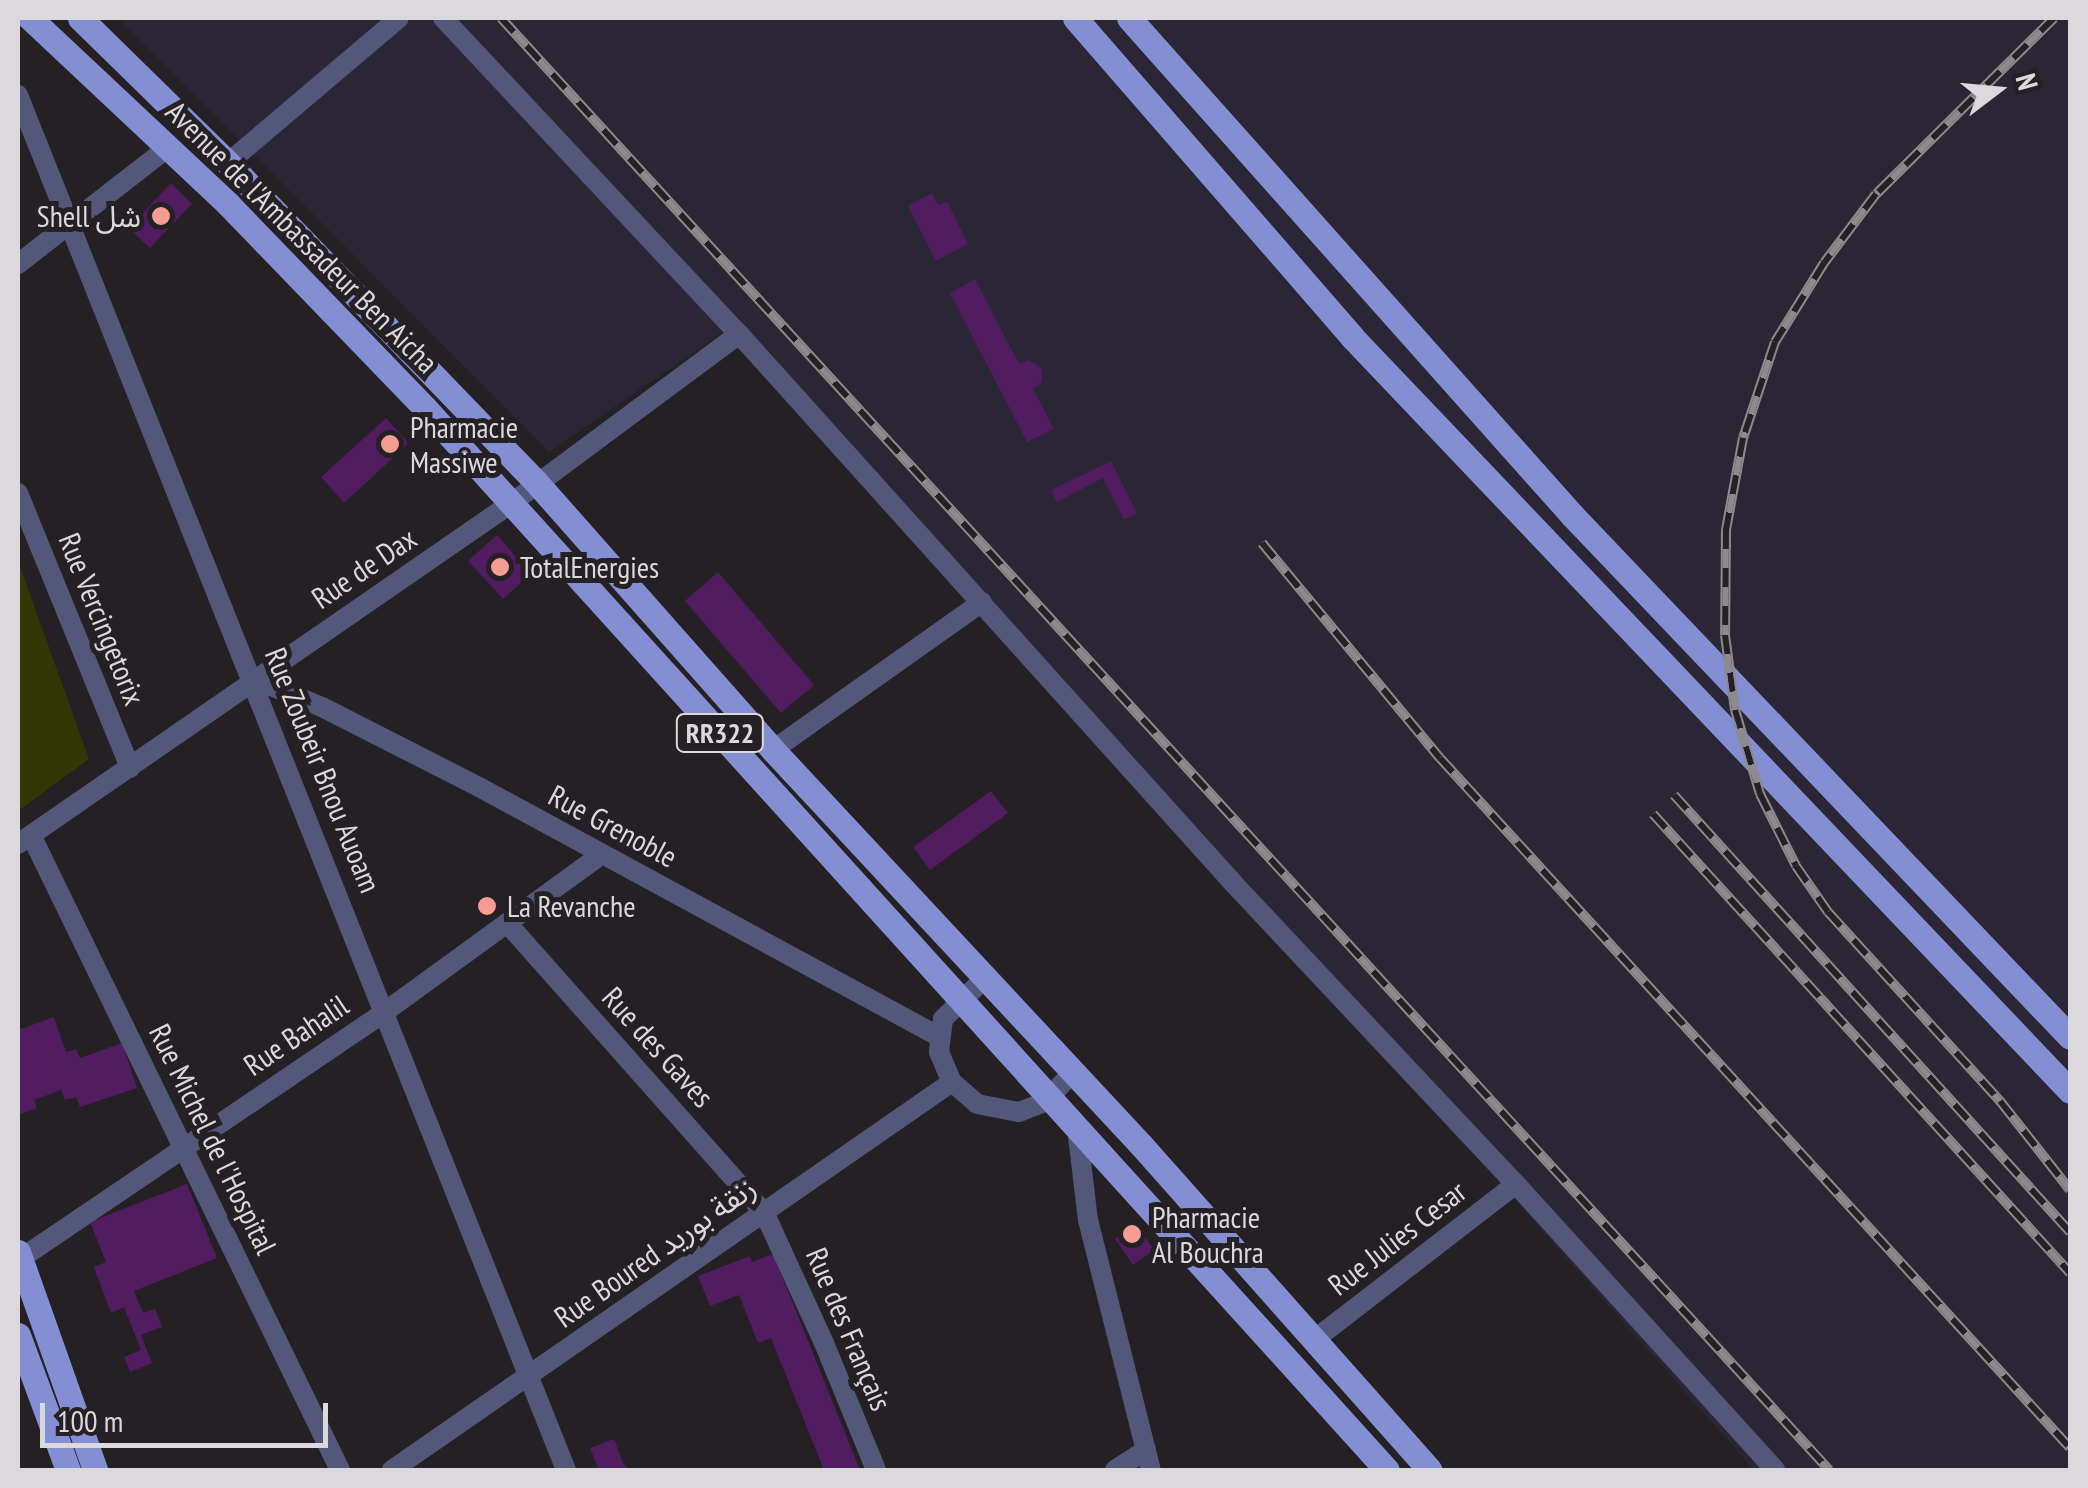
<!DOCTYPE html>
<meta charset="utf-8">
<style>
body{margin:0}
#map{position:relative;width:2088px;height:1488px;overflow:hidden;background:#242024;font-family:"PT Sans Narrow","Noto Sans Arabic",sans-serif}
div>[style]{position:absolute}
.industrial>*{inset:0;background:#2a2636}
.green>*{inset:0;background:#333703}
.building>*{inset:0;background:#521d60}
.minor>*{height:20px;margin:-10px;padding:0 10px;transform-origin:10px;border-radius:10px;background:#53587a}
.primary>*{height:25px;margin:-12.5px;padding:0 12.5px;transform-origin:12.5px;border-radius:12.5px;background:#848ed3}
.rail>*{height:10px;margin-top:-5px;transform-origin:0;background:repeating-linear-gradient(90deg,#242024 0 19px,#8d8a8d 0 38px);box-sizing:border-box;border-block:2px solid #8d8a8d}
.dots>*{width:28px;height:28px;translate:-50% -50%;box-sizing:border-box;border:5px solid #242024;border-radius:50%}
span{translate:-50% -50%;white-space:nowrap;text-align:center;line-height:1.15;-webkit-text-stroke:10px #242024;paint-order:stroke}
.shield-label span{padding:2px 8px;background:#242024;border:2px solid;border-radius:8px;-webkit-text-stroke-width:0}
.shield-label{font-size:28px;color:#dbd9db;font-weight:700}
.poi-label{font-size:30px;color:#dbd9db}
.right{translate:-100% -50%;text-align:right}
.left{translate:0 -50%;text-align:left}
.street-label{font-size:30px;color:#dbd9db}
.frame{position:absolute;inset:0;border:20px solid #dbd9db;pointer-events:none}
.north{position:absolute;left:1948px;top:40px;width:100px;height:100px;-webkit-text-stroke:8px #242024;paint-order:stroke;rotate:74deg;font-size:28px;font-weight:700;line-height:40px;text-align:center;color:#dbd9db}
.north::after{content:'';display:block;margin:auto;width:35px;height:45px;background:#dbd9db;clip-path:polygon(50% 0,100% 100%,50% 72%,0 100%)}
.scale{position:absolute;left:40px;top:1403px;width:288px;height:45px;box-sizing:border-box;border:5px solid #dbd9db;border-top:0;padding-left:12px;font-size:30px;line-height:35px;white-space:nowrap;color:#dbd9db;-webkit-text-stroke:8px #242024;paint-order:stroke}
</style>
<div id="map">
<div class="industrial">
<i style="clip-path:polygon(118px 18px,2070px 18px,2070px 1470px,1754px 1470px,738px 322px,549px 452px)"></i>
</div>
<div class="green">
<i style="clip-path:polygon(18px 561px,89px 759px,18px 811px)"></i>
</div>
<div class="building">
<i style="clip-path:polygon(171px 183px,192px 204px,150px 248px,129px 228px)"></i>
<i style="clip-path:polygon(932px 193px,938px 205px,947px 201px,968px 244px,936px 261px,908px 206px)"></i>
<i style="clip-path:polygon(975px 279px,1019px 364px,1029px 360px,1042px 369px,1042px 382px,1033px 389px,1054px 429px,1027px 442px,950px 293px)"></i>
<i style="clip-path:polygon(386px 418px,409px 443px,344px 503px,321px 477px)"></i>
<i style="clip-path:polygon(1111px 461px,1137px 513px,1124px 520px,1103px 478px,1057px 502px,1051px 490px)"></i>
<i style="clip-path:polygon(497px 535px,531px 574px,503px 599px,468px 561px)"></i>
<i style="clip-path:polygon(718px 572px,814px 685px,781px 713px,685px 601px)"></i>
<i style="clip-path:polygon(991px 791px,1008px 813px,930px 870px,913px 847px)"></i>
<i style="clip-path:polygon(54px 1017px,66px 1052px,76px 1049px,80px 1058px,122px 1043px,137px 1088px,80px 1107px,76px 1097px,65px 1100px,61px 1090px,34px 1100px,37px 1108px,18px 1115px,18px 1030px)"></i>
<i style="clip-path:polygon(187px 1184px,217px 1258px,134px 1291px,143px 1313px,155px 1309px,162px 1327px,141px 1335px,152px 1363px,130px 1372px,124px 1357px,141px 1350px,124px 1307px,111px 1313px,94px 1267px,106px 1262px,90px 1222px)"></i>
<i style="clip-path:polygon(1136px 1224px,1154px 1250px,1133px 1265px,1115px 1239px)"></i>
<i style="clip-path:polygon(773px 1254px,860px 1470px,824px 1470px,771px 1338px,758px 1343px,739px 1295px,710px 1306px,698px 1276px,750px 1256px,752px 1262px)"></i>
<i style="clip-path:polygon(614px 1439px,623px 1463px,629px 1470px,599px 1470px,590px 1448px)"></i>
</div>
<div class="minor">
<i style="left:443px;top:18px;width:433px;rotate:46.9deg"></i>
<i style="left:739px;top:334px;width:740px;rotate:48.01deg"></i>
<i style="left:1234px;top:884px;width:412px;rotate:46.8deg"></i>
<i style="left:1516px;top:1184px;width:386px;rotate:47.8deg"></i>
<i style="left:18px;top:95px;width:1480px;rotate:68.27deg"></i>
<i style="left:228px;top:163px;width:224px;rotate:-40.3deg"></i>
<i style="left:18px;top:264px;width:191px;rotate:-37.8deg"></i>
<i style="left:18px;top:493px;width:297px;rotate:67.8deg"></i>
<i style="left:254px;top:679px;width:74px;rotate:22.4deg"></i>
<i style="left:322px;top:707px;width:176px;rotate:27deg"></i>
<i style="left:479px;top:787px;width:522px;rotate:28.48deg"></i>
<i style="left:773px;top:750px;width:256px;rotate:-35.3deg"></i>
<i style="left:31px;top:835px;width:706px;rotate:64.05deg"></i>
<i style="left:18px;top:844px;width:602px;rotate:-34.64deg"></i>
<i style="left:513px;top:502px;width:282px;rotate:-36.6deg"></i>
<i style="left:507px;top:923px;width:387px;rotate:48.4deg"></i>
<i style="left:764px;top:1212px;width:144px;rotate:65.4deg"></i>
<i style="left:824px;top:1343px;width:137px;rotate:67.7deg"></i>
<i style="left:986px;top:977px;width:60px;rotate:135.7deg"></i>
<i style="left:943px;top:1019px;width:33px;rotate:97deg"></i>
<i style="left:939px;top:1052px;width:33px;rotate:67deg"></i>
<i style="left:952px;top:1082px;width:33px;rotate:41deg"></i>
<i style="left:977px;top:1104px;width:43px;rotate:10.8deg"></i>
<i style="left:1019px;top:1112px;width:30px;rotate:-21deg"></i>
<i style="left:1047px;top:1101px;width:40px;rotate:-49deg"></i>
<i style="left:1077px;top:1128px;width:93px;rotate:83.2deg"></i>
<i style="left:1088px;top:1220px;width:258px;rotate:75.9deg"></i>
<i style="left:20px;top:1259px;width:442px;rotate:-34.1deg"></i>
<i style="left:386px;top:1011px;width:266px;rotate:-36deg"></i>
<i style="left:1314px;top:1340px;width:255px;rotate:-37.7deg"></i>
<i style="left:392px;top:1470px;width:681px;rotate:-34.72deg"></i>
<i style="left:1115px;top:1470px;width:37px;rotate:-33deg"></i>
</div>
<div class="primary">
<i style="left:30px;top:18px;width:272px;rotate:43.2deg"></i>
<i style="left:228px;top:204px;width:282px;rotate:46deg"></i>
<i style="left:424px;top:407px;width:1434px;rotate:47.83deg"></i>
<i style="left:80px;top:18px;width:207px;rotate:44.4deg"></i>
<i style="left:228px;top:163px;width:443px;rotate:46deg"></i>
<i style="left:536px;top:482px;width:358px;rotate:48.5deg"></i>
<i style="left:773px;top:750px;width:541px;rotate:47.02deg"></i>
<i style="left:1142px;top:1146px;width:433px;rotate:48.4deg"></i>
<i style="left:1075px;top:18px;width:422px;rotate:49deg"></i>
<i style="left:1352px;top:337px;width:1041px;rotate:46.4deg"></i>
<i style="left:1129px;top:18px;width:666px;rotate:48.29deg"></i>
<i style="left:1572px;top:515px;width:721px;rotate:46.35deg"></i>
<i style="left:18px;top:1252px;width:231px;rotate:70.5deg"></i>
<i style="left:18px;top:1335px;width:144px;rotate:69.7deg"></i>
</div>
<div class="rail">
<i style="left:501px;top:18px;width:1968px;rotate:47.55deg"></i>
<i style="left:2054px;top:18px;width:250px;rotate:135.3deg"></i>
<i style="left:1876px;top:194px;width:86px;rotate:127deg"></i>
<i style="left:1824px;top:263px;width:93px;rotate:121.8deg"></i>
<i style="left:1775px;top:342px;width:101px;rotate:108.4deg"></i>
<i style="left:1743px;top:438px;width:94px;rotate:100.5deg"></i>
<i style="left:1726px;top:530px;width:105px;rotate:90.5deg"></i>
<i style="left:1725px;top:635px;width:76px;rotate:82.4deg"></i>
<i style="left:1735px;top:710px;width:88px;rotate:73.4deg"></i>
<i style="left:1760px;top:794px;width:80px;rotate:63.4deg"></i>
<i style="left:1796px;top:866px;width:56px;rotate:55.2deg"></i>
<i style="left:1828px;top:912px;width:256px;rotate:47.7deg"></i>
<i style="left:2000px;top:1101px;width:113px;rotate:51.8deg"></i>
<i style="left:1262px;top:543px;width:279px;rotate:50.4deg"></i>
<i style="left:1440px;top:758px;width:934px;rotate:47.6deg"></i>
<i style="left:1674px;top:795px;width:590px;rotate:47.82deg"></i>
<i style="left:1653px;top:814px;width:620px;rotate:47.74deg"></i>
</div>
<div class="dots">
<i style="left:161px;top:216px;background:#f59c93"></i>
<i style="left:390px;top:444px;background:#f59c93"></i>
<i style="left:500px;top:567px;background:#f59c93"></i>
<i style="left:487px;top:906px;background:#f59c93"></i>
<i style="left:1132px;top:1234px;background:#f59c93"></i>
</div>
<div class="shield-label">
<span style="left:720px;top:733px">RR322</span>
</div>
<div class="poi-label">
<span class="right" style="left:141px;top:216px">Shell شل</span>
<span class="left" style="left:410px;top:444px">Pharmacie<br>Massiwe</span>
<span class="left" style="left:520px;top:567px">TotalEnergies</span>
<span class="left" style="left:507px;top:906px">La Revanche</span>
<span class="left" style="left:1152px;top:1234px">Pharmacie<br>Al Bouchra</span>
</div>
<div class="street-label">
<span style="left:302px;top:237px;rotate:45deg">Avenue de l'Ambassadeur Ben Aicha</span>
<span style="left:364px;top:568px;rotate:-34deg">Rue de Dax</span>
<span style="left:102px;top:619px;rotate:68deg">Rue Vercingetorix</span>
<span style="left:323px;top:770px;rotate:68deg">Rue Zoubeir Bnou Auoam</span>
<span style="left:613px;top:826px;rotate:28deg">Rue Grenoble</span>
<span style="left:296px;top:1035px;rotate:-34deg">Rue Bahalil</span>
<span style="left:658px;top:1047px;rotate:48deg">Rue des Gaves</span>
<span style="left:213px;top:1139px;rotate:64deg">Rue Michel de l'Hospital</span>
<span style="left:1397px;top:1238px;rotate:-38deg">Rue Julies Cesar</span>
<span style="left:655px;top:1252px;rotate:-35deg">Rue Boured زنقة بوريد</span>
<span style="left:849px;top:1329px;rotate:67deg">Rue des Français</span>
</div>
<div class="frame"></div>
<div class="north">N</div>
<div class="scale">100 m</div>
</div>
